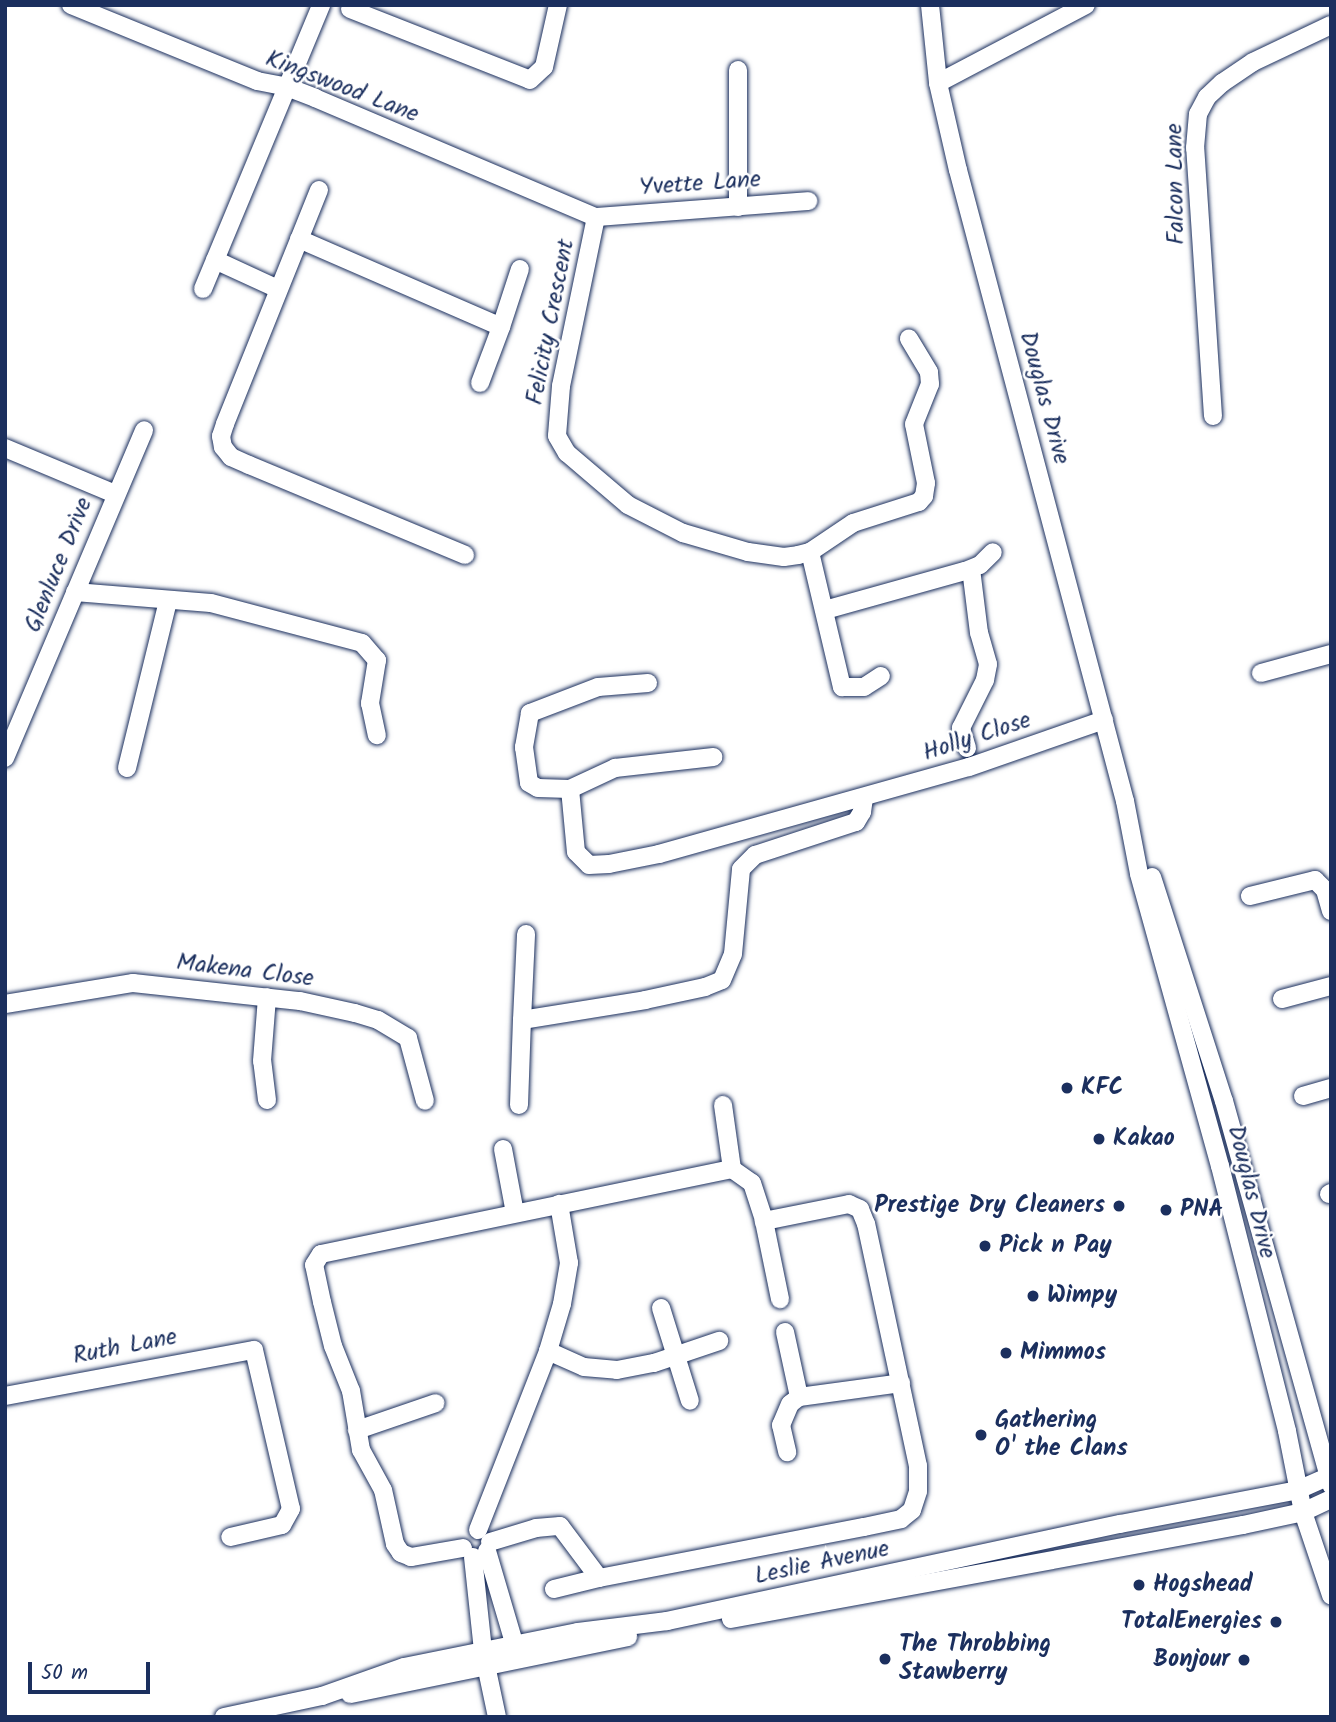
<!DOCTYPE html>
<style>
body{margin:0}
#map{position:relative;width:1336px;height:1722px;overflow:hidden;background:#fff;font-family:Kalam,sans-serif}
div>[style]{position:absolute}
.roads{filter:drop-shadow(0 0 2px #1b2f5e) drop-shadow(0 0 2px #1b2f5e)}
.minor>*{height:18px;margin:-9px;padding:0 9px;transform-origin:9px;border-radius:9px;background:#fff}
.dots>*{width:19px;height:19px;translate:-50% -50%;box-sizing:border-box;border:4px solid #fff;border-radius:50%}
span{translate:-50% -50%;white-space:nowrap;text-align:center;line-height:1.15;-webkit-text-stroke:5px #fff;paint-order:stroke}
.street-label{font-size:24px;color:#1b2f5e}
.poi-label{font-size:24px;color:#1b2f5e;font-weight:700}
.left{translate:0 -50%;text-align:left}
.right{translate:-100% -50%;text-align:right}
.frame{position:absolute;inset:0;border:7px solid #1b2f5e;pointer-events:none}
.scale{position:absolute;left:28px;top:1662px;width:122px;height:32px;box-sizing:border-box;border:4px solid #1b2f5e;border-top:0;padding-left:9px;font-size:21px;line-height:24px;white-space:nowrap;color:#1b2f5e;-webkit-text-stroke:5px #fff;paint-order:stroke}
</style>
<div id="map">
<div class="roads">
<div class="minor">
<i style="left:71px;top:5px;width:201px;rotate:22.2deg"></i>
<i style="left:257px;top:81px;width:31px;rotate:11deg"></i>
<i style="left:287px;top:87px;width:30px;rotate:21deg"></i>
<i style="left:315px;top:98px;width:305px;rotate:23deg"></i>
<i style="left:596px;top:217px;width:213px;rotate:-4.3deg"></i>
<i style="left:930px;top:5px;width:78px;rotate:84.1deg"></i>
<i style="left:938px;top:83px;width:89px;rotate:77.1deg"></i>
<i style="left:958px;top:170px;width:653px;rotate:75.18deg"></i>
<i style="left:1125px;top:801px;width:74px;rotate:79.1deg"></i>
<i style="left:1139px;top:874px;width:303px;rotate:74.5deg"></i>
<i style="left:1220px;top:1166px;width:273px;rotate:75.8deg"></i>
<i style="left:1287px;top:1431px;width:83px;rotate:78.8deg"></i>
<i style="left:1303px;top:1512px;width:88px;rotate:71.4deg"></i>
<i style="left:350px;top:9px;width:193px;rotate:21.5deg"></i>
<i style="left:530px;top:80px;width:19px;rotate:-43deg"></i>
<i style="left:544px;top:67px;width:64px;rotate:-77.3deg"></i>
<i style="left:738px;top:70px;width:137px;rotate:90deg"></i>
<i style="left:938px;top:83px;width:167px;rotate:-27.8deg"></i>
<i style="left:319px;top:190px;width:252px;rotate:111.9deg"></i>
<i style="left:225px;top:424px;width:13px;rotate:108deg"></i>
<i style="left:221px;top:436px;width:11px;rotate:80deg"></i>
<i style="left:223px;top:447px;width:13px;rotate:51deg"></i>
<i style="left:231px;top:457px;width:20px;rotate:24deg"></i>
<i style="left:249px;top:465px;width:234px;rotate:22.6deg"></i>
<i style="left:596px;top:217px;width:173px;rotate:101.7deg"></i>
<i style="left:561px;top:386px;width:50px;rotate:94.6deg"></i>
<i style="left:557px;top:436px;width:20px;rotate:60deg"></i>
<i style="left:567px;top:453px;width:80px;rotate:40.4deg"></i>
<i style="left:628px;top:505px;width:62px;rotate:27deg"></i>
<i style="left:683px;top:533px;width:68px;rotate:16.3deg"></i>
<i style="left:748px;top:552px;width:36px;rotate:8deg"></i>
<i style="left:784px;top:557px;width:14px;rotate:-8deg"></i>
<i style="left:798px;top:555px;width:12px;rotate:-14deg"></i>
<i style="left:810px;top:552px;width:52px;rotate:-34deg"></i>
<i style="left:853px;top:523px;width:69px;rotate:-17.7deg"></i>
<i style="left:919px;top:502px;width:8px;rotate:-50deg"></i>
<i style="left:924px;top:496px;width:13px;rotate:-81deg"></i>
<i style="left:926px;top:483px;width:60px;rotate:-101.5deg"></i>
<i style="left:914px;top:424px;width:43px;rotate:-68.2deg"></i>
<i style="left:930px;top:384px;width:12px;rotate:-95deg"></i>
<i style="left:929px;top:372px;width:39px;rotate:-121deg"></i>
<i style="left:299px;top:239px;width:220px;rotate:23.5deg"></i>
<i style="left:501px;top:327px;width:61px;rotate:-71.9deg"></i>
<i style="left:215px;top:260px;width:69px;rotate:24.7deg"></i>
<i style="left:203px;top:289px;width:308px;rotate:-67.4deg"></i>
<i style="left:480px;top:383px;width:60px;rotate:-69.4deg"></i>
<i style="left:1213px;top:416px;width:269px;rotate:-93.8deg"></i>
<i style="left:1195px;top:148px;width:34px;rotate:-85deg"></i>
<i style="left:1198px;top:114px;width:19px;rotate:-62deg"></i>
<i style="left:1207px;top:97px;width:21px;rotate:-43deg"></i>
<i style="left:1222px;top:83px;width:37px;rotate:-34deg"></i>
<i style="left:1253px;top:62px;width:86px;rotate:-25.4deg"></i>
<i style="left:5px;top:448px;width:119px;rotate:22.7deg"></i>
<i style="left:810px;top:552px;width:139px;rotate:76.7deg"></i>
<i style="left:842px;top:687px;width:22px"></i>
<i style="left:864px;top:687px;width:20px;rotate:-33deg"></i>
<i style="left:75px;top:592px;width:136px;rotate:4.6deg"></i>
<i style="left:211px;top:603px;width:156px;rotate:14.8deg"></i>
<i style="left:362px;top:643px;width:23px;rotate:49deg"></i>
<i style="left:377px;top:660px;width:44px;rotate:99.2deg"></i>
<i style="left:370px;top:703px;width:33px;rotate:78deg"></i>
<i style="left:825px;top:610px;width:145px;rotate:-15.6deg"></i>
<i style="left:965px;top:571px;width:16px;rotate:-22deg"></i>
<i style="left:980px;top:565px;width:18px;rotate:-45deg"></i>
<i style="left:1261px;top:673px;width:73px;rotate:-15.2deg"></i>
<i style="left:648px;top:683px;width:50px;rotate:175.4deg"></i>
<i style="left:598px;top:687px;width:73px;rotate:159.1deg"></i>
<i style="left:530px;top:713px;width:35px;rotate:100deg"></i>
<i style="left:524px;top:747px;width:36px;rotate:82deg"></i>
<i style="left:529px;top:783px;width:10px;rotate:29deg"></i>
<i style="left:538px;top:788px;width:32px;rotate:2deg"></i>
<i style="left:570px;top:789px;width:50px;rotate:-25deg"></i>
<i style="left:615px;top:768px;width:99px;rotate:-6.4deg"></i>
<i style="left:967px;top:748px;width:21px;rotate:-107deg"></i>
<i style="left:961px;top:728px;width:54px;rotate:-63.4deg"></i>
<i style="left:985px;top:680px;width:16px;rotate:-79deg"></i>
<i style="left:988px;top:664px;width:32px;rotate:-106deg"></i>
<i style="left:979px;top:633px;width:64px;rotate:-97.1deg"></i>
<i style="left:5px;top:758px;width:356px;rotate:-67deg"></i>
<i style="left:127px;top:768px;width:172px;rotate:-76.2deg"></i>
<i style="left:570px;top:789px;width:63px;rotate:84.6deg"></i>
<i style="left:576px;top:852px;width:18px;rotate:45deg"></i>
<i style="left:589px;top:865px;width:20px;rotate:-3deg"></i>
<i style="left:609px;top:864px;width:51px;rotate:-11.3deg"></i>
<i style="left:659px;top:854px;width:322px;rotate:-15.7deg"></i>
<i style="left:969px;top:767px;width:143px;rotate:-19.2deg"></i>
<i style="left:1152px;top:877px;width:235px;rotate:72.2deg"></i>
<i style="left:1224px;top:1101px;width:399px;rotate:74.4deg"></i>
<i style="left:1250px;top:896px;width:67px;rotate:-13.8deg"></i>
<i style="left:1315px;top:880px;width:14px;rotate:45deg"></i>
<i style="left:1325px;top:890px;width:22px;rotate:74deg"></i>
<i style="left:1282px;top:999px;width:51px;rotate:-14.9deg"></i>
<i style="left:5px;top:1004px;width:130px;rotate:-9.3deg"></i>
<i style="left:133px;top:983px;width:168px;rotate:6.2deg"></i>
<i style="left:300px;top:1001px;width:56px;rotate:12.3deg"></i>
<i style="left:355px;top:1013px;width:24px;rotate:17deg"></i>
<i style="left:378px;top:1020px;width:35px;rotate:31deg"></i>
<i style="left:408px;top:1038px;width:65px;rotate:74.9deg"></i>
<i style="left:522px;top:1020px;width:86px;rotate:-87.3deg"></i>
<i style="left:1303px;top:1096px;width:29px;rotate:-16deg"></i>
<i style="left:267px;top:1100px;width:39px;rotate:-97deg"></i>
<i style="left:262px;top:1061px;width:64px;rotate:-85.5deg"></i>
<i style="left:519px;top:1105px;width:85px;rotate:-88deg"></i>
<i style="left:522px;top:1020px;width:125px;rotate:-9.2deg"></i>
<i style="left:645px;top:1000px;width:61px;rotate:-12.2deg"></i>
<i style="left:705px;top:987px;width:18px;rotate:-22deg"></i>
<i style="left:722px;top:980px;width:28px;rotate:-67deg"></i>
<i style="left:733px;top:954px;width:85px;rotate:-84.6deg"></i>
<i style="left:741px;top:869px;width:20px;rotate:-45deg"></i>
<i style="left:755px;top:855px;width:106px;rotate:-18.1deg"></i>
<i style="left:856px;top:822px;width:12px;rotate:-59deg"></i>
<i style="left:862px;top:812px;width:15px;rotate:-82deg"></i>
<i style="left:723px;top:1105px;width:65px;rotate:82deg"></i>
<i style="left:503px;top:1149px;width:65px;rotate:79.4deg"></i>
<i style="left:1329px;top:1194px;width:2px;rotate:-27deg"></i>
<i style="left:661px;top:1308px;width:97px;rotate:72.7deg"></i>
<i style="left:785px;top:1332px;width:66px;rotate:77.8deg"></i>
<i style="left:799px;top:1397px;width:11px;rotate:142deg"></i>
<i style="left:790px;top:1404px;width:23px;rotate:113deg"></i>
<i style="left:781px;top:1425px;width:28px;rotate:77deg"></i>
<i style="left:548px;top:1351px;width:39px;rotate:24deg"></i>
<i style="left:584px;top:1367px;width:33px;rotate:5deg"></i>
<i style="left:617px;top:1370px;width:38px;rotate:-11deg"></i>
<i style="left:654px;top:1363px;width:69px;rotate:-18.7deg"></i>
<i style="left:5px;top:1396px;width:253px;rotate:-10.5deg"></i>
<i style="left:254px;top:1350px;width:163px;rotate:76.9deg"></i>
<i style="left:291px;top:1509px;width:18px;rotate:119deg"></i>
<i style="left:282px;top:1525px;width:53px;rotate:167deg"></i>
<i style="left:799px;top:1397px;width:103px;rotate:-7.8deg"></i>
<i style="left:357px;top:1430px;width:83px;rotate:-18.9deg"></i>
<i style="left:478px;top:1530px;width:192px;rotate:-68.6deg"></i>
<i style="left:548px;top:1351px;width:49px;rotate:-73.4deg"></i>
<i style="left:562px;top:1304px;width:42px;rotate:-80.3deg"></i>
<i style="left:569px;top:1263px;width:60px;rotate:-99.6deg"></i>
<i style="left:490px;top:1542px;width:48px;rotate:-16.9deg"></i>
<i style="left:536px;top:1528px;width:24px;rotate:-5deg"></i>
<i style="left:560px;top:1526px;width:65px;rotate:53.1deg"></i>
<i style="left:599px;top:1578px;width:270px;rotate:-10.9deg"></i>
<i style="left:864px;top:1527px;width:38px;rotate:-12deg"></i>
<i style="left:901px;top:1519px;width:14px;rotate:-39deg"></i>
<i style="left:912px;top:1510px;width:20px;rotate:-72deg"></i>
<i style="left:918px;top:1491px;width:25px;rotate:-90deg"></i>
<i style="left:918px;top:1466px;width:248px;rotate:-102.1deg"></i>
<i style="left:866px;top:1224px;width:16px;rotate:-112deg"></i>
<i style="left:860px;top:1209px;width:12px;rotate:-156deg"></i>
<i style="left:849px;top:1204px;width:87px;rotate:168.7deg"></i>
<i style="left:463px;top:1548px;width:53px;rotate:170.2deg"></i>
<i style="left:411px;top:1557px;width:11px;rotate:-158deg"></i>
<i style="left:401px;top:1553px;width:11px;rotate:-124deg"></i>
<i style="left:395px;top:1544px;width:55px;rotate:-102.5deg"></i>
<i style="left:383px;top:1490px;width:46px;rotate:-118.8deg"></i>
<i style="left:361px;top:1450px;width:60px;rotate:-99.6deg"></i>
<i style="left:351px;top:1391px;width:48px;rotate:-111.8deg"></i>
<i style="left:333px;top:1346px;width:45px;rotate:-104deg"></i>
<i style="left:322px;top:1302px;width:38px;rotate:-102deg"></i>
<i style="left:314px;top:1265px;width:13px;rotate:-58deg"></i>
<i style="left:321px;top:1254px;width:420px;rotate:-11.7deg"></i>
<i style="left:732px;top:1169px;width:24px;rotate:35deg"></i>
<i style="left:752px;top:1183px;width:40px;rotate:72deg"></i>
<i style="left:764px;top:1221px;width:80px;rotate:78.4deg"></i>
<i style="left:487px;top:1551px;width:109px;rotate:73.6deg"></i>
<i style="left:473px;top:1557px;width:95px;rotate:83.9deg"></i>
<i style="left:483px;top:1651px;width:67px;rotate:78deg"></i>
<i style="left:554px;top:1589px;width:46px;rotate:-13.7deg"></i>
<i style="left:731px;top:1619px;width:521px;rotate:-10.4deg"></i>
<i style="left:1243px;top:1525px;width:61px;rotate:-12.2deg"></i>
<i style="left:1303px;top:1512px;width:31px;rotate:-25deg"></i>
<i style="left:350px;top:1694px;width:284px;rotate:-11.6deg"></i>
<i style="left:224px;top:1717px;width:100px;rotate:-12.1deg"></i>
<i style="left:322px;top:1696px;width:87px;rotate:-19.5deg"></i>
<i style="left:404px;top:1667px;width:177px;rotate:-11.4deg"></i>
<i style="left:578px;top:1632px;width:90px;rotate:-7deg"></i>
<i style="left:667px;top:1621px;width:463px;rotate:-12.1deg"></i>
<i style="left:1120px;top:1524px;width:181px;rotate:-10.8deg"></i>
<i style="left:1298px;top:1490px;width:36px;rotate:-24deg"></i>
</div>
</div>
<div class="dots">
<i style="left:1067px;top:1088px;background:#1b2f5e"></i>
<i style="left:1099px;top:1139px;background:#1b2f5e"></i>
<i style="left:1119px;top:1206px;background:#1b2f5e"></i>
<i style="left:1166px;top:1210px;background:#1b2f5e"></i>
<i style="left:985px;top:1246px;background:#1b2f5e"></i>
<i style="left:1033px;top:1296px;background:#1b2f5e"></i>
<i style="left:1006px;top:1353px;background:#1b2f5e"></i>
<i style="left:981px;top:1435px;background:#1b2f5e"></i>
<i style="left:1139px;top:1585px;background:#1b2f5e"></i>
<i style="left:1276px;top:1622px;background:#1b2f5e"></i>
<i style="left:885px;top:1659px;background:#1b2f5e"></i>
<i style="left:1244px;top:1660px;background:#1b2f5e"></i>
</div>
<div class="street-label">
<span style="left:342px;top:87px;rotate:21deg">Kingswood Lane</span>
<span style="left:700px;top:184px;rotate:-4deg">Yvette Lane</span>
<span style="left:1176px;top:184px;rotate:-91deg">Falcon Lane</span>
<span style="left:551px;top:322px;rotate:-79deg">Felicity Crescent</span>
<span style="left:1044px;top:398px;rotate:75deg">Douglas Drive</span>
<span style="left:59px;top:565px;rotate:-68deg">Glenluce Drive</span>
<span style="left:977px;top:737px;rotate:-18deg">Holly Close</span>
<span style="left:245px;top:971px;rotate:7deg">Makena Close</span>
<span style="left:1251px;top:1192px;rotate:76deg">Douglas Drive</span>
<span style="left:125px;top:1347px;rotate:-11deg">Ruth Lane</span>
<span style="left:822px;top:1563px;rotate:-12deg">Leslie Avenue</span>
</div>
<div class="poi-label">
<span class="left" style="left:1081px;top:1088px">KFC</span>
<span class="left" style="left:1113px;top:1139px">Kakao</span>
<span class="right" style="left:1105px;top:1206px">Prestige Dry Cleaners</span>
<span class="left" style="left:1180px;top:1210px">PNA</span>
<span class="left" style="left:999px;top:1246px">Pick n Pay</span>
<span class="left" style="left:1047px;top:1296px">Wimpy</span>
<span class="left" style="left:1020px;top:1353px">Mimmos</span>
<span class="left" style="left:995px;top:1435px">Gathering<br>O' the Clans</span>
<span class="left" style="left:1153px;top:1585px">Hogshead</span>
<span class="right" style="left:1262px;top:1622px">TotalEnergies</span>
<span class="left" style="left:899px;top:1659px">The Throbbing<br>Stawberry</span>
<span class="right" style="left:1230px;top:1660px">Bonjour</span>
</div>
<div class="frame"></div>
<div class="scale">50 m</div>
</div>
